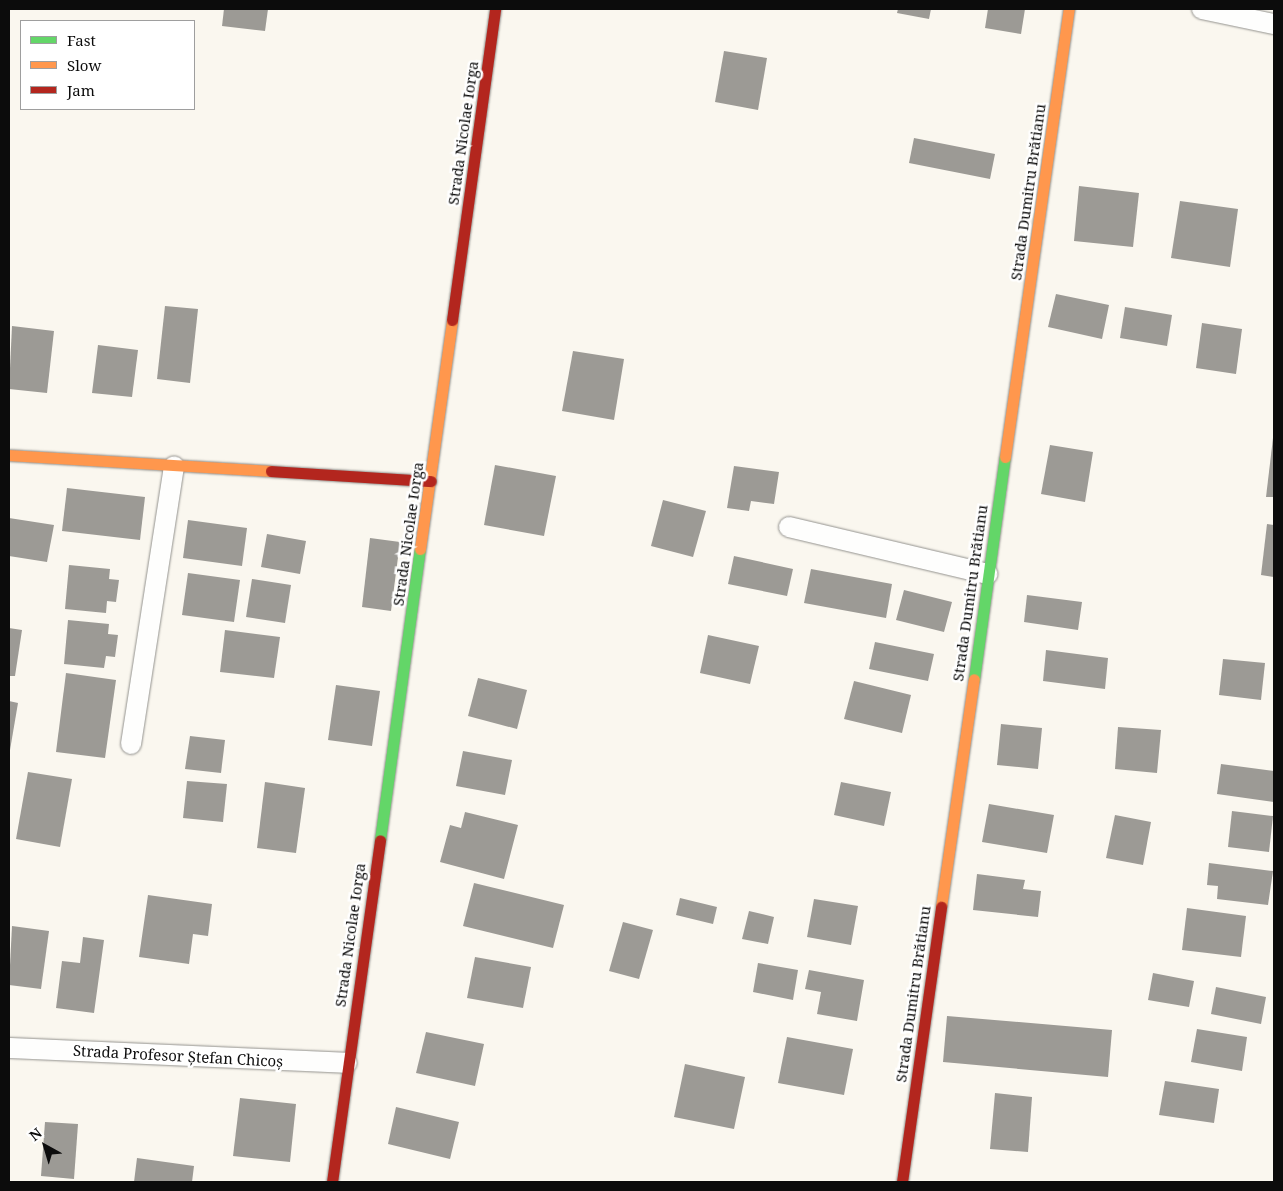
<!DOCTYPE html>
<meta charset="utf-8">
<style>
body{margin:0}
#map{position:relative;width:1283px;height:1191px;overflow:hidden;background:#faf7ef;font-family:"Noto Serif",serif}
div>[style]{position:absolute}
.building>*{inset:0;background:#9c9a95}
.roads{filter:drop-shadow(0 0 1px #93928e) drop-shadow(0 0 1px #93928e)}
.street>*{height:20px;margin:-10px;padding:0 10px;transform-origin:10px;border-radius:10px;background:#fefefd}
.fast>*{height:11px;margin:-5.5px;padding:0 5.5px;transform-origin:5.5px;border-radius:5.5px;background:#63d668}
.slow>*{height:11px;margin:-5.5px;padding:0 5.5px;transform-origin:5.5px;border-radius:5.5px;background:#ff974d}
.jam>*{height:11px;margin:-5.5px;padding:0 5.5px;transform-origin:5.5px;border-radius:5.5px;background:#b3261e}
span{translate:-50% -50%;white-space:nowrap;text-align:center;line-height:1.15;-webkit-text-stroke:5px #fff;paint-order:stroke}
.street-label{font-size:15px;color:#0c0c0c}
.frame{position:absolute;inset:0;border:10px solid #0c0c0c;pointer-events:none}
.legend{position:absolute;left:20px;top:20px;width:175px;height:90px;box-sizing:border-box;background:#fff;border:1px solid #9e9e9e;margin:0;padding:6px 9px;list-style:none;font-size:15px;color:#0c0c0c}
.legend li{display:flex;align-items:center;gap:10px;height:25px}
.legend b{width:25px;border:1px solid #9e9e9e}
.north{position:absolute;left:20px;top:1121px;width:50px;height:50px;-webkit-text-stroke:4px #fff;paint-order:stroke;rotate:321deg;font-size:14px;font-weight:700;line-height:20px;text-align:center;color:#0c0c0c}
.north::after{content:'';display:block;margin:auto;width:18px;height:22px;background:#0c0c0c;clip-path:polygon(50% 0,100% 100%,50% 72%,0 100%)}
</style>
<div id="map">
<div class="building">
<i style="clip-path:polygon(224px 9px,268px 9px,265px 31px,222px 26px)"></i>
<i style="clip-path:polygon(898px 9px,931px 9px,929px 19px,897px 13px)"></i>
<i style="clip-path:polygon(988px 9px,1025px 9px,1021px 34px,985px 28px)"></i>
<i style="clip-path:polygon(724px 51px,767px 58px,758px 110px,715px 102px)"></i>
<i style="clip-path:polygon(914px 138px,995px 154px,990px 179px,909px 163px)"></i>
<i style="clip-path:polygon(1079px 186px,1139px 193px,1133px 247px,1074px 241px)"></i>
<i style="clip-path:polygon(1180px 201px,1238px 209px,1230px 267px,1171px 258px)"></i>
<i style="clip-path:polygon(1056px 294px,1109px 305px,1102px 339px,1048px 327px)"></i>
<i style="clip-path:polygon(165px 306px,198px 309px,190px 383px,157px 379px)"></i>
<i style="clip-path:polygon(1125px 307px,1172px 315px,1167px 346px,1120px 338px)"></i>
<i style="clip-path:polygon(1202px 323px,1242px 329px,1236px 374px,1196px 368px)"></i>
<i style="clip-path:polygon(12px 326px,54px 331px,47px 393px,9px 389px)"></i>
<i style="clip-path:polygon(98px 345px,138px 350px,132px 397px,92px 393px)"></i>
<i style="clip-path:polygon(573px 351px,624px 359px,614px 420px,562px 411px)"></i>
<i style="clip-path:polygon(1273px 438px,1274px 438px,1274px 497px,1266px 497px)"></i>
<i style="clip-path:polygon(1050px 445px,1093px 452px,1085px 502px,1041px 494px)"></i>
<i style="clip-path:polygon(495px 465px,556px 476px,544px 536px,484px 525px)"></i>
<i style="clip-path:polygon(734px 466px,779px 472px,774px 504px,751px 501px,749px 511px,727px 508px)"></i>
<i style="clip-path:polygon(67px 488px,145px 497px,140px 540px,62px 531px)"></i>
<i style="clip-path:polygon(663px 500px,706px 511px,693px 557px,651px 546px)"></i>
<i style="clip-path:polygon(9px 518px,54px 525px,47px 562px,9px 556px)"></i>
<i style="clip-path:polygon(188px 520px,247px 528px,242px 566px,183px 558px)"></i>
<i style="clip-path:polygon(1267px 524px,1274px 525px,1274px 577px,1261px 575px)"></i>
<i style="clip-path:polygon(267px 534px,306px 541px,300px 574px,261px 567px)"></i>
<i style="clip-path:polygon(370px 538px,400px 542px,391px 611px,362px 607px)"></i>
<i style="clip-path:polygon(734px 556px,793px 569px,787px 596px,728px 584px)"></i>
<i style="clip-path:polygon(69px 565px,110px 569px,109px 579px,119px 580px,116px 602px,107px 601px,106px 613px,65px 609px)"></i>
<i style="clip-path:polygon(811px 569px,892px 584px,886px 618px,804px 603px)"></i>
<i style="clip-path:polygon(188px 573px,240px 580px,234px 622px,182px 615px)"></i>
<i style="clip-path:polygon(252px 579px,291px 585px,285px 623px,246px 617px)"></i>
<i style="clip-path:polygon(904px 590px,952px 602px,944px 632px,896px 620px)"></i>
<i style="clip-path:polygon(1027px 595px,1082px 602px,1078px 630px,1024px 622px)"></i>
<i style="clip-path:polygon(68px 620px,109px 624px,108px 634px,118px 635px,115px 657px,106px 656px,104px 668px,64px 664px)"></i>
<i style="clip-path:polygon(9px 628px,22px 630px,15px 676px,9px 676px)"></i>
<i style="clip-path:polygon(225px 630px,280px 637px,274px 678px,220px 672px)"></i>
<i style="clip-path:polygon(708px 635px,759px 646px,750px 684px,700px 673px)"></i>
<i style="clip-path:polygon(875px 642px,934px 654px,928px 681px,869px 669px)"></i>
<i style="clip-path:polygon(1046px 650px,1108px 658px,1105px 689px,1043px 681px)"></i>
<i style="clip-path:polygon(1223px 659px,1265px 663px,1261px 700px,1219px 695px)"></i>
<i style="clip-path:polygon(66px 673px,116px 680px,105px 758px,56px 752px)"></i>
<i style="clip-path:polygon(478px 678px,527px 690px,517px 729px,468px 716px)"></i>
<i style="clip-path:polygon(854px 681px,911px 695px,902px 733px,844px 719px)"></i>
<i style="clip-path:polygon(336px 685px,380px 691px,372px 746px,328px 740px)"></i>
<i style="clip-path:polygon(9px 701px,18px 703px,10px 750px,9px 750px)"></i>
<i style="clip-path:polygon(1001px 724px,1042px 728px,1038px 769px,997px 765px)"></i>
<i style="clip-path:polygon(1118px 727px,1161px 730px,1157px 773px,1115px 769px)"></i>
<i style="clip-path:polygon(190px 736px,225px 740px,221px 773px,185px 769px)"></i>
<i style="clip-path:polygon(463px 751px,512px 760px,505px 795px,456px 786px)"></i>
<i style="clip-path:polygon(1221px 764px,1274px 771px,1274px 802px,1217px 794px)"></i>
<i style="clip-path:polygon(28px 772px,72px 779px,60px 847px,16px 839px)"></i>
<i style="clip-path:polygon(187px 781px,227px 784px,223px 822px,183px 818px)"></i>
<i style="clip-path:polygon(265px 782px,305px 788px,296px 853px,257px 848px)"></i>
<i style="clip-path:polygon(841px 782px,891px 792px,884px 826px,834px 815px)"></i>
<i style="clip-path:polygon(989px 804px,1054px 815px,1047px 853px,982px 842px)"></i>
<i style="clip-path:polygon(1232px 811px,1273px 816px,1269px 852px,1228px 847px)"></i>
<i style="clip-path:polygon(465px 812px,518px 825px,504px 879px,440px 862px,450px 825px,461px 828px)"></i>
<i style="clip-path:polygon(1115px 815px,1151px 822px,1143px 865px,1106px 858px)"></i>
<i style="clip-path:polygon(1209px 863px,1273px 871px,1268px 905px,1217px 899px,1218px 886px,1207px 885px)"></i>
<i style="clip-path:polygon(977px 874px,1025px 880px,1023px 889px,1041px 891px,1038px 917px,973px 910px)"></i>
<i style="clip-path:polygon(474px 883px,564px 905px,553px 948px,463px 926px)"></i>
<i style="clip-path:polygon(148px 895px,212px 904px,208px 936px,193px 934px,189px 964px,139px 957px)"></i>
<i style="clip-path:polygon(680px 898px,717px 907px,713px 924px,676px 915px)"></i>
<i style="clip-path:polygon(814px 899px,858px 906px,851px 945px,807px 937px)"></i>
<i style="clip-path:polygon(1187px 908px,1246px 916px,1241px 957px,1182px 950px)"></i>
<i style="clip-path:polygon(749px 911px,774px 917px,768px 944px,742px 939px)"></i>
<i style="clip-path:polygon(623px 922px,653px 930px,639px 979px,609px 971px)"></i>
<i style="clip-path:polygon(12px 926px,49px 931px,41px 989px,9px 985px)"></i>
<i style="clip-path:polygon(83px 937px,104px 940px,94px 1013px,56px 1008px,62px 961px,80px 963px)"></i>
<i style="clip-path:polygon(475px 957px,531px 967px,523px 1008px,467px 998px)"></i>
<i style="clip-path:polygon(758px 963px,798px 970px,793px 1000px,753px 992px)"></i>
<i style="clip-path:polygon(809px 970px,864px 980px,857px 1021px,817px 1014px,821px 992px,805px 989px)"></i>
<i style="clip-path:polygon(1153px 973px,1194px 981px,1189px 1007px,1148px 1000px)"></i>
<i style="clip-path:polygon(1216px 987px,1266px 997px,1261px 1024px,1211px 1014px)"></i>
<i style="clip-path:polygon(947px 1016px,1112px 1030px,1108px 1077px,943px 1062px)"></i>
<i style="clip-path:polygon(1197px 1029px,1247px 1037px,1242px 1071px,1191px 1062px)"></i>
<i style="clip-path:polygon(426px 1032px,484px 1044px,475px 1086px,416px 1073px)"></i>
<i style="clip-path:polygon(787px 1037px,853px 1049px,844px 1095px,778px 1083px)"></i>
<i style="clip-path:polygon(685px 1064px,745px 1077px,734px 1129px,674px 1117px)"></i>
<i style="clip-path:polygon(1165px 1081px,1219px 1089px,1214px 1123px,1159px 1115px)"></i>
<i style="clip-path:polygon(995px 1093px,1032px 1097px,1028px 1152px,990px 1149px)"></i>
<i style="clip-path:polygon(240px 1098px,296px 1104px,290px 1162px,233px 1156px)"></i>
<i style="clip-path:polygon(396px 1107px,459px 1122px,450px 1159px,388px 1144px)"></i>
<i style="clip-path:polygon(45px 1122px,78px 1124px,74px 1179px,41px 1176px)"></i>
<i style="clip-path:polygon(137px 1158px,194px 1166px,192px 1182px,134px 1182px)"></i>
</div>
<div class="roads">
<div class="street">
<i style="left:1202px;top:9px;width:74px;rotate:11.8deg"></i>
<i style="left:789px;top:527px;width:204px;rotate:13.3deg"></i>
<i style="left:131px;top:744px;width:281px;rotate:-81.2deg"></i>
<i style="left:9px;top:1048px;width:338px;rotate:2.5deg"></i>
</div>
<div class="fast">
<i style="left:974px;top:679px;width:224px;rotate:-82.1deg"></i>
<i style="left:380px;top:840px;width:294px;rotate:-82.2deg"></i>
</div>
<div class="slow">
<i style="left:9px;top:455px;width:262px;rotate:3.5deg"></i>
<i style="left:1005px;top:457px;width:453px;rotate:-81.9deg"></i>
<i style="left:420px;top:549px;width:231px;rotate:-82deg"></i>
<i style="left:941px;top:907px;width:230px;rotate:-81.8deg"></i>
</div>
<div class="jam">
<i style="left:452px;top:320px;width:314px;rotate:-82.1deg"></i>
<i style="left:271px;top:471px;width:160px;rotate:3.6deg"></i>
<i style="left:332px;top:1182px;width:345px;rotate:-82deg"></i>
<i style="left:902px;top:1182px;width:278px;rotate:-81.9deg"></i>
</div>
</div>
<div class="street-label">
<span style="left:463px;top:133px;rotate:-82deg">Strada Nicolae Iorga</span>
<span style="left:1028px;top:192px;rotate:-82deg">Strada Dumitru Brătianu</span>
<span style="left:408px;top:534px;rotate:-82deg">Strada Nicolae Iorga</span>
<span style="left:970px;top:593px;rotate:-82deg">Strada Dumitru Brătianu</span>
<span style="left:350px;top:935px;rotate:-82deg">Strada Nicolae Iorga</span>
<span style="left:913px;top:994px;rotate:-82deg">Strada Dumitru Brătianu</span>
<span style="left:178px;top:1056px;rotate:3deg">Strada Profesor Ștefan Chicoș</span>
</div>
<div class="frame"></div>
<ul class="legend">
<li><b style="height:6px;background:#63d668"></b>Fast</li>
<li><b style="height:6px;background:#ff974d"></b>Slow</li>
<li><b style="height:6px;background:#b3261e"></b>Jam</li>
</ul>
<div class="north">N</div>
</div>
